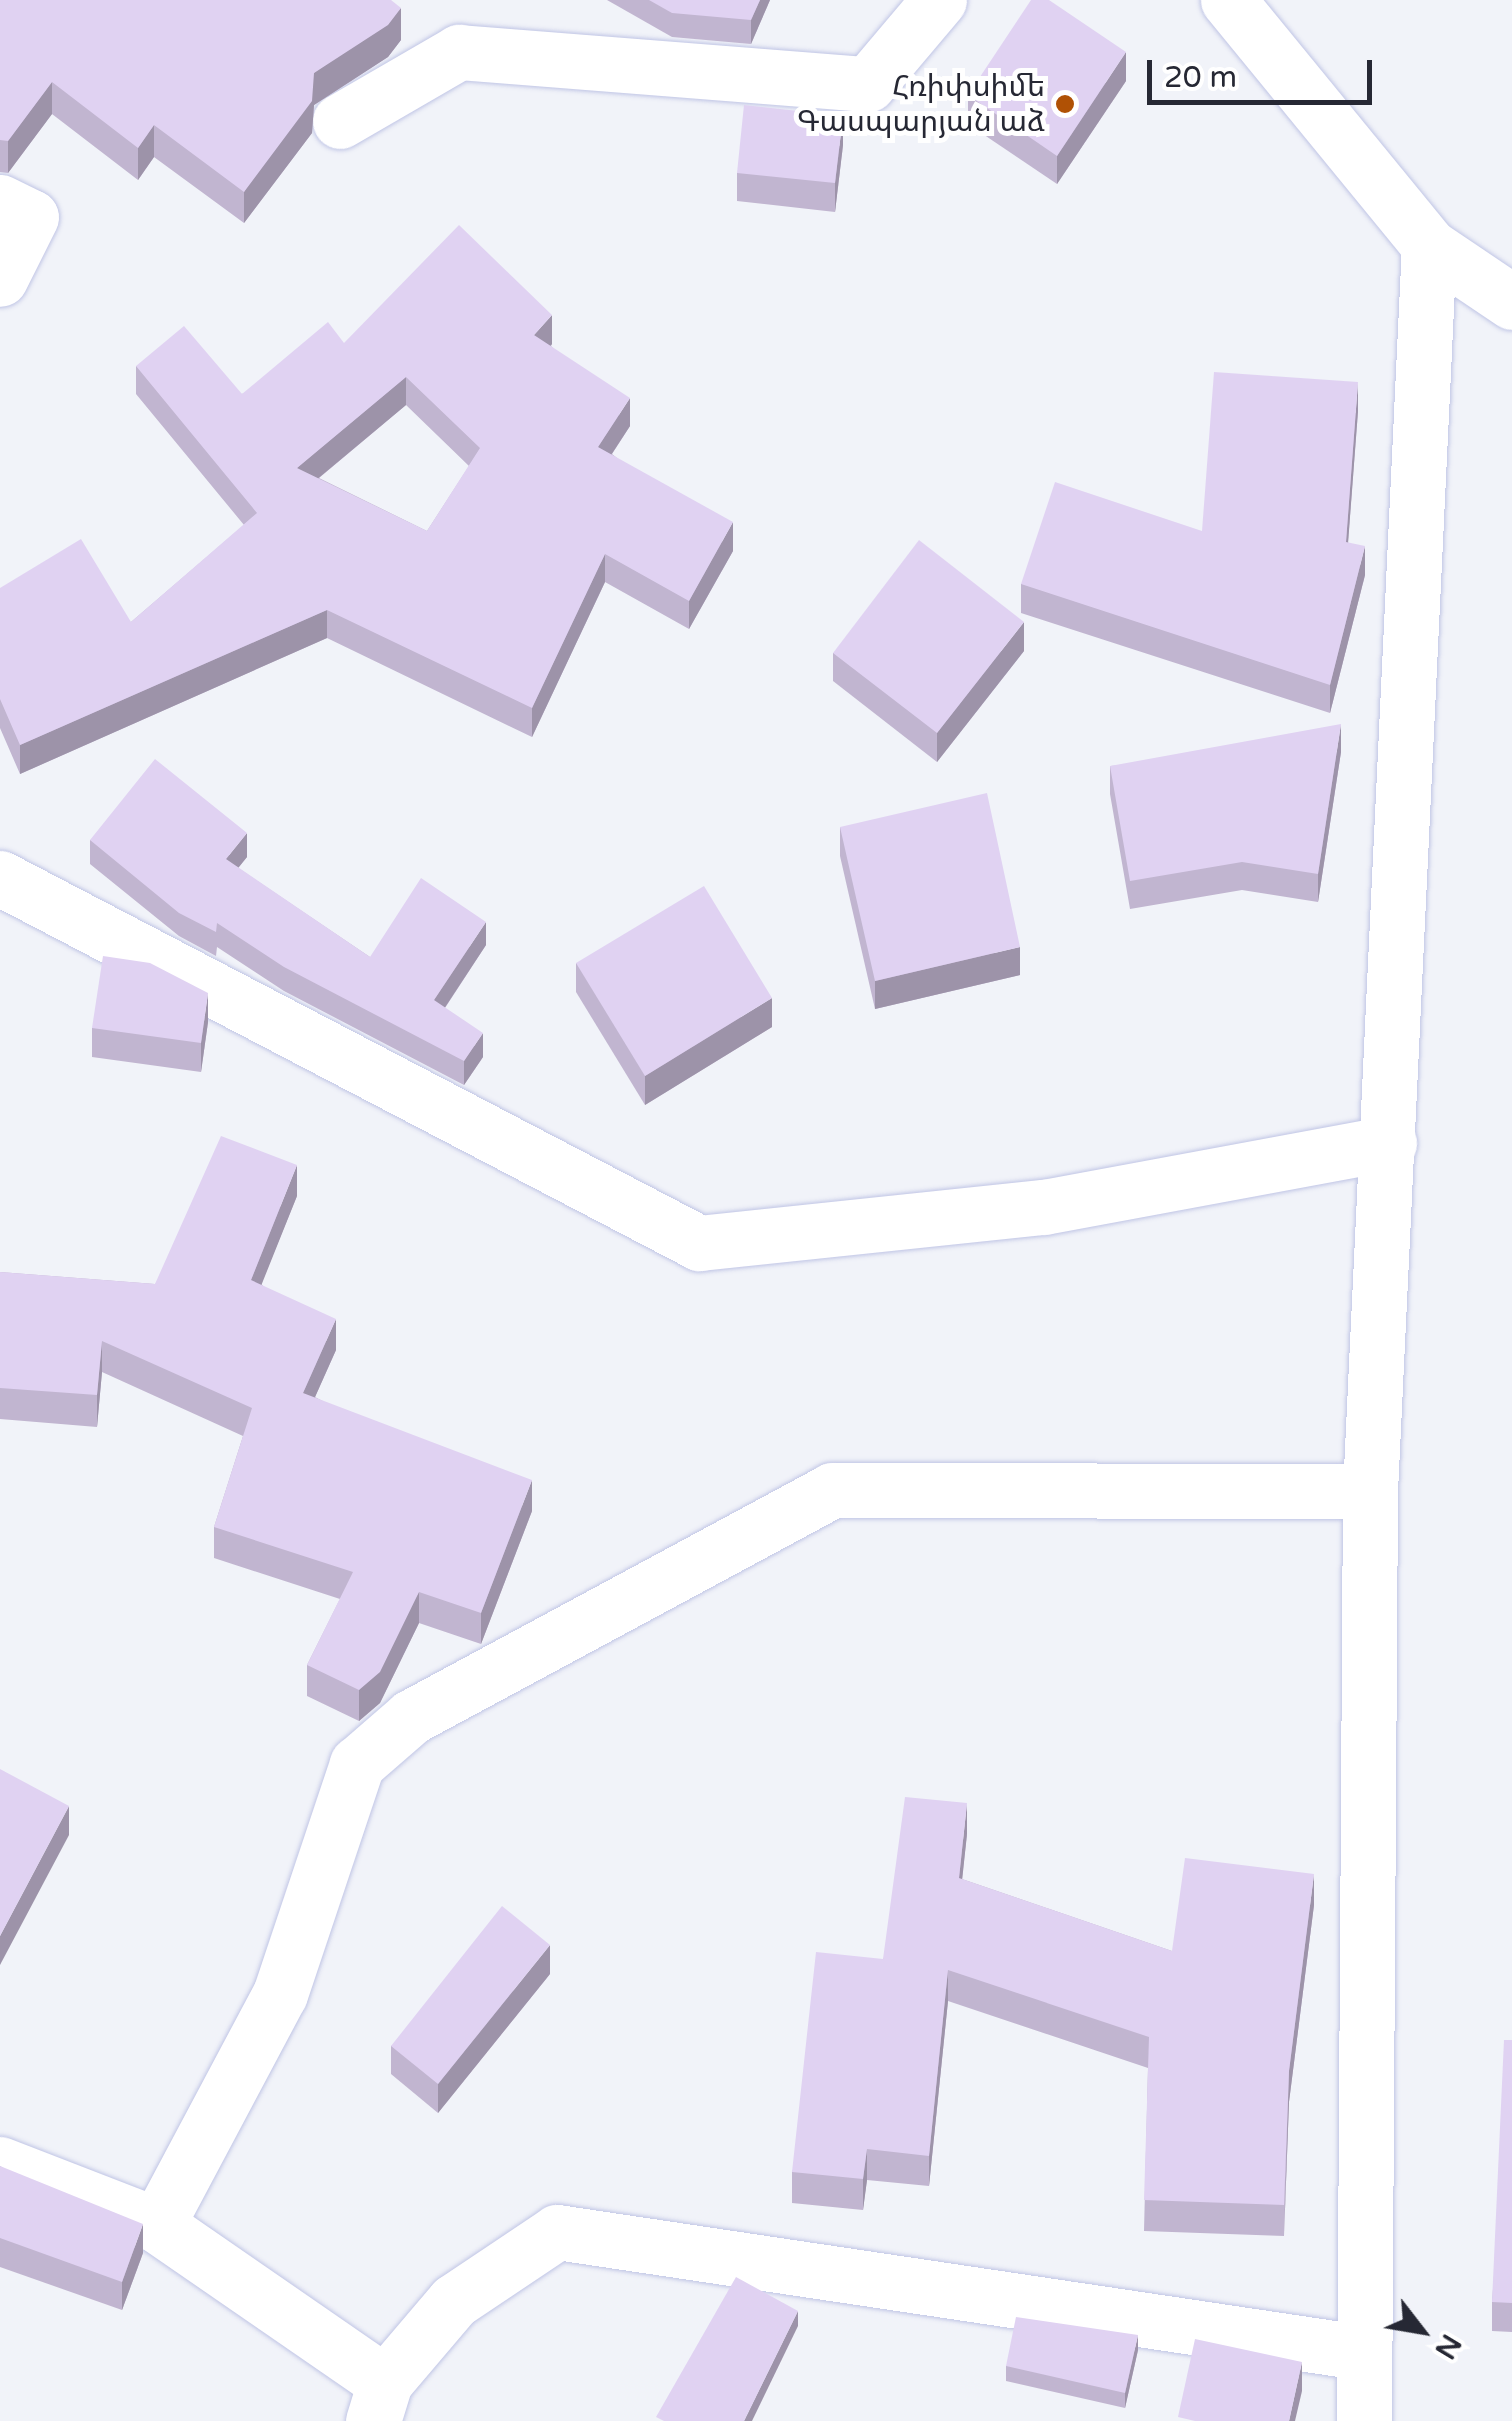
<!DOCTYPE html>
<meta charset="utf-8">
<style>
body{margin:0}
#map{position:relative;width:1512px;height:2421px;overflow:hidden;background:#f1f3f9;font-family:"Varela Round","Noto Sans Armenian",sans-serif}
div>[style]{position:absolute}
.roads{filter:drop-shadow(0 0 2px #c0c5e5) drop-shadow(0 0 2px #c0c5e5)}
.minor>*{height:55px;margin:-27.5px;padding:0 27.5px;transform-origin:27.5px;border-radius:27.5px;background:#fff}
.secondary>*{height:55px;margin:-27.5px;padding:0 27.5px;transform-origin:27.5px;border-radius:27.5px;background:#fff}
.primary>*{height:55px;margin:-27.5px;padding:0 27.5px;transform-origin:27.5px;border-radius:27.5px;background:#fff}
.wall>*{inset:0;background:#c1b5d0}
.shaded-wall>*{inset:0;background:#9d93a9}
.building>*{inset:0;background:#e0d2f2}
.dots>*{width:28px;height:28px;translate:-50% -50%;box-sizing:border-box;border:5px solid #fff;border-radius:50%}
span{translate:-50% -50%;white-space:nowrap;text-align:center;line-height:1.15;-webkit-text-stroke:10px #fff;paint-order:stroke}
.poi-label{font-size:30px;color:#262834}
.right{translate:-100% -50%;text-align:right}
.north{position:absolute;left:1372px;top:2281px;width:100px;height:100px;-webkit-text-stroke:8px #fff;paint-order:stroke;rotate:121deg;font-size:28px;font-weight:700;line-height:40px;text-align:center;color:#262834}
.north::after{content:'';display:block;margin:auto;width:35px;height:45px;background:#262834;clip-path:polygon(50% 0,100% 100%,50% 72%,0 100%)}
.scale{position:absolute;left:1147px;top:60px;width:225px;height:45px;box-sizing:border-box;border:5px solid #262834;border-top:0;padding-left:12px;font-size:30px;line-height:35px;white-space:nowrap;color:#262834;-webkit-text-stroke:8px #fff;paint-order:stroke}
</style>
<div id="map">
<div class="roads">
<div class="minor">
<i style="left:340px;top:121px;width:138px;rotate:-30.1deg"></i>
<i style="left:459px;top:52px;width:410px;rotate:4.5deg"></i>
<i style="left:868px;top:84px;width:110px;rotate:-49.8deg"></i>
<i style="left:0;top:202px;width:34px;rotate:26deg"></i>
<i style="left:31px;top:217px;width:69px;rotate:116.6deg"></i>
<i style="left:0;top:878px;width:789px;rotate:27.57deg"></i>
<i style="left:699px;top:1243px;width:347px;rotate:-6deg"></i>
<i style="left:1044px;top:1207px;width:351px;rotate:-10.5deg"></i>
<i style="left:0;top:2164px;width:168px;rotate:21.2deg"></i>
<i style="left:157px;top:2225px;width:277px;rotate:34.6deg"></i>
<i style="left:157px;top:2225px;width:262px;rotate:-62deg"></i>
<i style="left:280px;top:1994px;width:243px;rotate:-71.5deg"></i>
<i style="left:357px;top:1764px;width:72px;rotate:-41deg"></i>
<i style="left:411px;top:1717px;width:478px;rotate:-28.3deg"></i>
<i style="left:832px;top:1490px;width:538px;rotate:0.11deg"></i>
<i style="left:373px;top:2421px;width:41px;rotate:-72.9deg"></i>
<i style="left:385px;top:2382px;width:106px;rotate:-49.6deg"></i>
<i style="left:454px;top:2301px;width:124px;rotate:-33.8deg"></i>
<i style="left:557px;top:2232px;width:812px;rotate:8.5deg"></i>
</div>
<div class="secondary">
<i style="left:1364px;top:2421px;width:930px;rotate:-89.63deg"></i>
<i style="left:1370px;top:1491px;width:1246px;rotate:-87.29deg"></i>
</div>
<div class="primary">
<i style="left:1228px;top:0;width:318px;rotate:50.7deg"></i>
<i style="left:1429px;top:246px;width:100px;rotate:34deg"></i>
</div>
</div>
<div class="wall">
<i style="clip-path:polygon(0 0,401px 40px,388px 57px,314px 105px,312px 133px,244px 223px,154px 157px,138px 180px,52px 114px,8px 173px,0 172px)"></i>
<i style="clip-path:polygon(607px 0,770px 0,751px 44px,672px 37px)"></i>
<i style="clip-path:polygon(1126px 81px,1057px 184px,968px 124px,968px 95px)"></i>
<i style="clip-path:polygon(843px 145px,835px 212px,737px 201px,737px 173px)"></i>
<i style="clip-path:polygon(evenodd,344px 343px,552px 344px,551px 346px,630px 426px,612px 454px,733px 551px,689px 629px,605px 582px,532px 737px,327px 638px,20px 774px,0 728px,0 588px,131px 622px,244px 525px,136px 394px,136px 366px,242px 394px,344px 343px,406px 405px,469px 466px,427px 531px,319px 478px,406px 405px)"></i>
<i style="clip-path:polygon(1358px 411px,1348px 542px,1365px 575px,1330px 713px,1021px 613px,1021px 584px,1202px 531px)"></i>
<i style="clip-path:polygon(1024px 651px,937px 762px,833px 681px,833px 653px)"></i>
<i style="clip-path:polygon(1341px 752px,1318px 902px,1242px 890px,1130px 909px,1110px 794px,1110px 766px)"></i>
<i style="clip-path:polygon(840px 827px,1020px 975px,875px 1009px,840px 856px)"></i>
<i style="clip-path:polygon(90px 840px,247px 857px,238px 868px,370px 957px,486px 945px,445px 1008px,483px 1057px,464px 1085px,284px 991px,217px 947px,216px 956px,179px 936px,90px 864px)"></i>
<i style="clip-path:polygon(576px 963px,772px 1027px,645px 1105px,576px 992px)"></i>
<i style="clip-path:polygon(208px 1022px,201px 1072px,92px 1057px,92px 1028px)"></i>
<i style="clip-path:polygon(297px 1196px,261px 1284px,336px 1350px,315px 1397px,532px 1511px,481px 1644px,419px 1623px,380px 1703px,359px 1721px,307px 1696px,307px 1665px,340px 1599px,214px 1558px,214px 1527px,243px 1436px,102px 1372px,97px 1427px,0 1419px,0 1272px,155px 1284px)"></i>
<i style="clip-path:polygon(967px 1834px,962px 1879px,1172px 1951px,1314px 1905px,1289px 2102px,1284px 2236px,1144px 2231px,1148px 2068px,948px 2001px,929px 2186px,867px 2180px,863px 2210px,792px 2203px,792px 2172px,883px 1959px)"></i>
<i style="clip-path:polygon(550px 1974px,438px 2113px,391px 2074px,391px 2046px)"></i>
<i style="clip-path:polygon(1512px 2040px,1512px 2332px,1492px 2331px,1492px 2302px)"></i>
<i style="clip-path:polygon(0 2166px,143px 2253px,122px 2310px,0 2267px)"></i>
<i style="clip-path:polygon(1138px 2350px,1125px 2408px,1006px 2381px,1006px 2366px)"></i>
</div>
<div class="shaded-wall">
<i style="clip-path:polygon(760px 0,770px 0,751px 44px,751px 20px)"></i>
<i style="clip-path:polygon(401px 8px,401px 40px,388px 57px,314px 105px,312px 133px,244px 223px,244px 192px,314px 73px)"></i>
<i style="clip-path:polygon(1126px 52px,1126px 81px,1057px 184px,1057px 156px)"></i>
<i style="clip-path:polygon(52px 82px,52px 114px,8px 173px,8px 141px)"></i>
<i style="clip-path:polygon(843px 116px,843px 145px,835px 212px,835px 183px)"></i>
<i style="clip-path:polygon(154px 125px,154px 157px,138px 180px,138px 148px)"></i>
<i style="clip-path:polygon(552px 315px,552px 344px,534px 363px,534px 335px)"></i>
<i style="clip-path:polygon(406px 377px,406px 405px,297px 496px,297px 468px)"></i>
<i style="clip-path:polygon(1358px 382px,1358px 411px,1346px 570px,1346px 542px)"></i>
<i style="clip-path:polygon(630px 398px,630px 426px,598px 475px,598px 447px)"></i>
<i style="clip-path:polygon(733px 522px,733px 551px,689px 629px,689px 601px)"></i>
<i style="clip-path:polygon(1365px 546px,1365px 575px,1330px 713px,1330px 685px)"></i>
<i style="clip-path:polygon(605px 554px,605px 582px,532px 737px,532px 708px)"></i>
<i style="clip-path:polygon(327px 610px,327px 638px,20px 774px,20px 745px)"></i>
<i style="clip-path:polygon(1024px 622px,1024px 651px,937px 762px,937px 733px)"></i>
<i style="clip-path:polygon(1341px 724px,1341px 752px,1318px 902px,1318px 874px)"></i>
<i style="clip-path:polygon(247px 833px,247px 857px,226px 883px,226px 859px)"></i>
<i style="clip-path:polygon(486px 922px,486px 945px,434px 1024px,434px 1000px)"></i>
<i style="clip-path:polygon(1020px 947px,1020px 975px,875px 1009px,875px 981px)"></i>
<i style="clip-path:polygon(208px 993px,208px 1022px,201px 1072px,201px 1043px)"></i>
<i style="clip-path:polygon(772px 998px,772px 1027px,645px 1105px,645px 1076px)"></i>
<i style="clip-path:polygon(483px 1033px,483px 1057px,464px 1085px,464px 1061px)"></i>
<i style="clip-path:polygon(297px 1165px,297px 1196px,251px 1311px,251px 1280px)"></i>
<i style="clip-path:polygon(336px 1319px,336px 1350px,303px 1424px,303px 1393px)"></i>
<i style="clip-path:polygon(102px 1341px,102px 1372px,97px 1427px,97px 1395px)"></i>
<i style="clip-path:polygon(532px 1480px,532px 1511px,481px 1644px,481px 1613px)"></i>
<i style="clip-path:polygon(419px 1592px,419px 1623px,380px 1703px,359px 1721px,359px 1690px)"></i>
<i style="clip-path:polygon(967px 1803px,967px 1834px,959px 1909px,959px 1878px)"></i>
<i style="clip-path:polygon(69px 1806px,69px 1835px,0 1965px,0 1936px)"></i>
<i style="clip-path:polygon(1314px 1874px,1314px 1905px,1289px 2102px,1284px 2236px,1289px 2071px)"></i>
<i style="clip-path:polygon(550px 1945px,550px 1974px,438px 2113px,438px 2084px)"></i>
<i style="clip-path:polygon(948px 1970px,948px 2001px,929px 2186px,929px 2156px)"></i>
<i style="clip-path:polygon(867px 2149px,867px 2180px,863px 2210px,863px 2179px)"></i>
<i style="clip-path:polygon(143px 2224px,143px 2253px,122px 2310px,122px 2282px)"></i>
<i style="clip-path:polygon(798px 2311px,798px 2326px,752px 2421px,744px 2421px)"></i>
<i style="clip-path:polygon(1138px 2335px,1138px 2350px,1125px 2408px,1125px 2393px)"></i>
<i style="clip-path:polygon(1302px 2362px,1302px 2391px,1295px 2421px,1289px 2421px)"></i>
</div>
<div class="building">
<i style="clip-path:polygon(0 0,391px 0,401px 8px,388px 25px,314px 73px,312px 101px,244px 192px,154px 125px,138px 148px,52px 82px,8px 141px,0 140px)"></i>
<i style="clip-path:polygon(649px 0,760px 0,751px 20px,672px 13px)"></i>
<i style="clip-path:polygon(1031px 0,1049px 0,1126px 52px,1057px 156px,968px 95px)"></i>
<i style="clip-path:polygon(744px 105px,843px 116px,835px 183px,737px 173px)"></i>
<i style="clip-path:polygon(evenodd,459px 225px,552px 315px,534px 335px,630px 398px,598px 447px,733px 522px,689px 601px,605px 554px,532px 708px,327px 610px,20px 745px,0 699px,0 588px,81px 539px,131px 622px,257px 513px,136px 366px,184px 326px,242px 394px,328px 322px,344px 343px,459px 225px,406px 377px,480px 448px,427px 531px,297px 468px,406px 377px)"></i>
<i style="clip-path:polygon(1214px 372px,1358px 382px,1346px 542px,1365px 546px,1330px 685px,1021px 584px,1055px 482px,1202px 531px)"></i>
<i style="clip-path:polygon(919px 540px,1024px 622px,937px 733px,833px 653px)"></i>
<i style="clip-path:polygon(1341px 724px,1318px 874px,1242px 862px,1130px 881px,1110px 766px)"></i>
<i style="clip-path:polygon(155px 759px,247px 833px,226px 859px,370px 957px,421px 878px,486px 922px,434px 1000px,483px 1033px,464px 1061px,284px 967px,217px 923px,216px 932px,179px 913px,90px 840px)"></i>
<i style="clip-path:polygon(987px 793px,1020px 947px,875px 981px,840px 827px)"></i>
<i style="clip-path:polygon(704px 886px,772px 998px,645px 1076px,576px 963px)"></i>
<i style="clip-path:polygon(103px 956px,150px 963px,208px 993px,201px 1043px,92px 1028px)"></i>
<i style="clip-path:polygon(221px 1136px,297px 1165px,251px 1280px,336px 1319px,303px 1393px,532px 1480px,481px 1613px,419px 1592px,380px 1672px,359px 1690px,307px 1665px,353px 1572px,214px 1527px,252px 1408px,102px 1341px,97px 1395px,0 1388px,0 1272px,155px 1284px)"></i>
<i style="clip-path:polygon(0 1769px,69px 1806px,0 1936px)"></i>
<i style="clip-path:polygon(905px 1797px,967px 1803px,959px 1878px,1172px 1951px,1185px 1858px,1314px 1874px,1289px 2071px,1284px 2205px,1144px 2200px,1149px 2037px,948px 1970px,929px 2156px,867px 2149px,863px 2179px,792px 2172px,816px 1952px,883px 1959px)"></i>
<i style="clip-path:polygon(502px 1906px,550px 1945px,438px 2084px,391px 2046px)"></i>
<i style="clip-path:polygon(1504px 2040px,1512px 2040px,1512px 2303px,1492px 2302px)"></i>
<i style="clip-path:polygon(0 2166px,143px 2224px,122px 2282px,0 2238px)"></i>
<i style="clip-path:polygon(736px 2277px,798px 2311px,744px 2421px,664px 2421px,656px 2417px)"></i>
<i style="clip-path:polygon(1016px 2317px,1138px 2335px,1125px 2393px,1006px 2366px)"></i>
<i style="clip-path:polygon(1195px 2339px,1302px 2362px,1289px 2421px,1195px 2421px,1178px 2417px)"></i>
</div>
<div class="dots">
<i style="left:1065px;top:104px;background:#b05105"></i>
</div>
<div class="poi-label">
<span class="right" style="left:1045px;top:104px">Հռիփսիմե<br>Գասպարյան աձ</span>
</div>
<div class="north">N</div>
<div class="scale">20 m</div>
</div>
